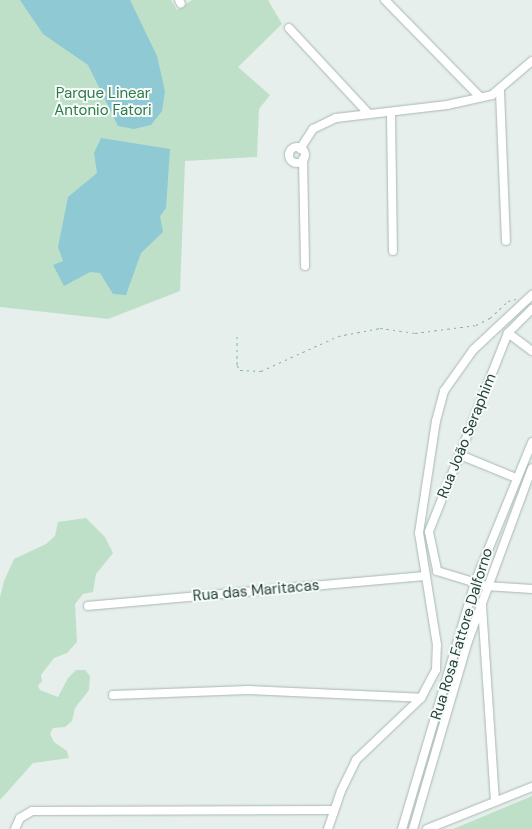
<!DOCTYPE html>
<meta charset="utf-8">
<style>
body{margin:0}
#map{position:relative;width:532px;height:829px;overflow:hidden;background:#e6efeb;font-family:"DM Sans",sans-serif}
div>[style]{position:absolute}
.green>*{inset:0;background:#bfe0c8}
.water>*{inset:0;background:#8ec9d4}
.path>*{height:1px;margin-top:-0.5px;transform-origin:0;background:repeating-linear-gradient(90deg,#86b3a5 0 2.5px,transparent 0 6.5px)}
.roads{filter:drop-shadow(0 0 1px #a8b8b2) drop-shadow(0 0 1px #a8b8b2)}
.street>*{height:8px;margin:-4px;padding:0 4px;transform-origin:4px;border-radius:4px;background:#fff}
.street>.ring{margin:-4px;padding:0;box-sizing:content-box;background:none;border:8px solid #fff;border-radius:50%}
span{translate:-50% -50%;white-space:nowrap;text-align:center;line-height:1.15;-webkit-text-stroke:4px #f7fbf9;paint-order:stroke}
.park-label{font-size:15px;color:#2d7a4b}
.street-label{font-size:15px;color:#24423a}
</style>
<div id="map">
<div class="green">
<i style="clip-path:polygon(0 0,171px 0,177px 10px,192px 0,268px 0,282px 24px,238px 67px,270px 95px,259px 109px,257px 157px,185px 161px,180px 291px,108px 319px,0 307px)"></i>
<i style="clip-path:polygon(86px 518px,105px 537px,113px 553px,96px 574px,93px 592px,83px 594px,75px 604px,77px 642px,67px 653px,54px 658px,41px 675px,42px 681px,38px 686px,40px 690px,58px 697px,68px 678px,76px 670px,85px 670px,90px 676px,89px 690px,75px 708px,72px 721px,65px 727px,53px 728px,50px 734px,54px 742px,67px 751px,69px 758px,33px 763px,0 800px,0 597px,4px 581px,14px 559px,46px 544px,55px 536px,58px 522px)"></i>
<i style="clip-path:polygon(532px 796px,532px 829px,453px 829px)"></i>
</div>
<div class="water">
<i style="clip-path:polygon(20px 0,130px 0,157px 56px,165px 91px,162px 111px,151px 125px,134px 129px,118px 126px,88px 65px,43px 34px)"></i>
<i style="clip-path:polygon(101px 138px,170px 149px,166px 208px,160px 216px,163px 232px,141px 253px,126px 295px,113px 294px,100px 273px,90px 272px,64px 286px,53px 265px,63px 261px,58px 247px,68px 197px,97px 173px,94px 153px)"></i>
</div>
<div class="path">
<i style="left:237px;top:336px;width:29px;rotate:90deg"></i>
<i style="left:237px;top:365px;width:6px;rotate:59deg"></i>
<i style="left:240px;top:370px;width:21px;rotate:3deg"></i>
<i style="left:261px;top:371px;width:85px;rotate:-24.4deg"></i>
<i style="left:338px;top:336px;width:43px;rotate:-10.8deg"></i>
<i style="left:380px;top:328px;width:35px;rotate:8deg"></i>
<i style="left:415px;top:333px;width:62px;rotate:-7.5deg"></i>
<i style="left:476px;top:325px;width:16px;rotate:-27deg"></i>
<i style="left:490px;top:318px;width:25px;rotate:-43deg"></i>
<i style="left:508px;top:301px;width:8px;rotate:-14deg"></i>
</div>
<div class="roads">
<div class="street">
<i style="left:179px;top:0;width:4px;rotate:63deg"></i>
<i style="left:385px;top:0;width:136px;rotate:45.6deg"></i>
<i style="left:289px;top:28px;width:117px;rotate:47.1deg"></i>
<i style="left:500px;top:92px;width:149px;rotate:87.7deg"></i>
<i style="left:391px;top:113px;width:138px;rotate:89.2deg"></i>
<i class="ring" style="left:289px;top:147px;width:8px;height:8px"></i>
<i style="left:300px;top:149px;width:24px;rotate:-57deg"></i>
<i style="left:313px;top:129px;width:25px;rotate:-26deg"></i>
<i style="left:336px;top:118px;width:112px;rotate:-6.7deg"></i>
<i style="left:447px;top:105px;width:46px;rotate:-12.5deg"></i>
<i style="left:492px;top:95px;width:52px;rotate:-40.4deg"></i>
<i style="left:303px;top:159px;width:107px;rotate:88.9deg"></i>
<i style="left:532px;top:309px;width:34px;rotate:135deg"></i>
<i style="left:508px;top:333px;width:214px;rotate:111.7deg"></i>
<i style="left:429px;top:532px;width:40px;rotate:78deg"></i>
<i style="left:437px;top:571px;width:51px;rotate:17deg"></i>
<i style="left:486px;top:586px;width:46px;rotate:3.7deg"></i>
<i style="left:508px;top:333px;width:30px;rotate:37deg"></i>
<i style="left:460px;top:455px;width:61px;rotate:22.3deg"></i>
<i style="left:88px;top:606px;width:337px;rotate:-5.1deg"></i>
<i style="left:482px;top:606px;width:196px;rotate:86.2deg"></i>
<i style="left:113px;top:695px;width:135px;rotate:-2.1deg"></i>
<i style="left:248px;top:690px;width:173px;rotate:2.6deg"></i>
<i style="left:15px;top:829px;width:12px;rotate:-66deg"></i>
<i style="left:20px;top:818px;width:14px;rotate:-30deg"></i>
<i style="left:32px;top:811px;width:302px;rotate:-0.2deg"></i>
<i style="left:328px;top:829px;width:40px;rotate:-71.1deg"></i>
<i style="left:341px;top:791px;width:34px;rotate:-64deg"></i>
<i style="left:356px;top:760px;width:90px;rotate:-43.6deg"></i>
<i style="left:421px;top:698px;width:32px;rotate:-62deg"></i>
<i style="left:436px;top:670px;width:25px;rotate:-88deg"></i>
<i style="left:437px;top:645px;width:113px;rotate:-99.1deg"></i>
<i style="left:419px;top:533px;width:113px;rotate:-81.4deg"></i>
<i style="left:436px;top:421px;width:31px;rotate:-75deg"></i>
<i style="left:444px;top:391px;width:50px;rotate:-54.7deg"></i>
<i style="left:473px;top:350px;width:81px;rotate:-43deg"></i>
<i style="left:402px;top:829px;width:258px;rotate:-73.5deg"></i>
<i style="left:475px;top:582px;width:151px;rotate:-67.8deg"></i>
<i style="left:413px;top:829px;width:196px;rotate:-73.7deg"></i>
<i style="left:468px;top:641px;width:184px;rotate:-69.7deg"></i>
<i style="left:427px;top:829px;width:113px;rotate:-21.8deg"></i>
</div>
</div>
<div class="park-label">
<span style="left:103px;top:102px">Parque Linear<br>Antonio Fatori</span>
</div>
<div class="street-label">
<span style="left:467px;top:436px;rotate:-68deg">Rua João Seraphim</span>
<span style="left:256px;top:591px;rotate:-5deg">Rua das Maritacas</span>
<span style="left:462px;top:634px;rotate:-73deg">Rua Rosa Fattore Dalforno</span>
</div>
</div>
